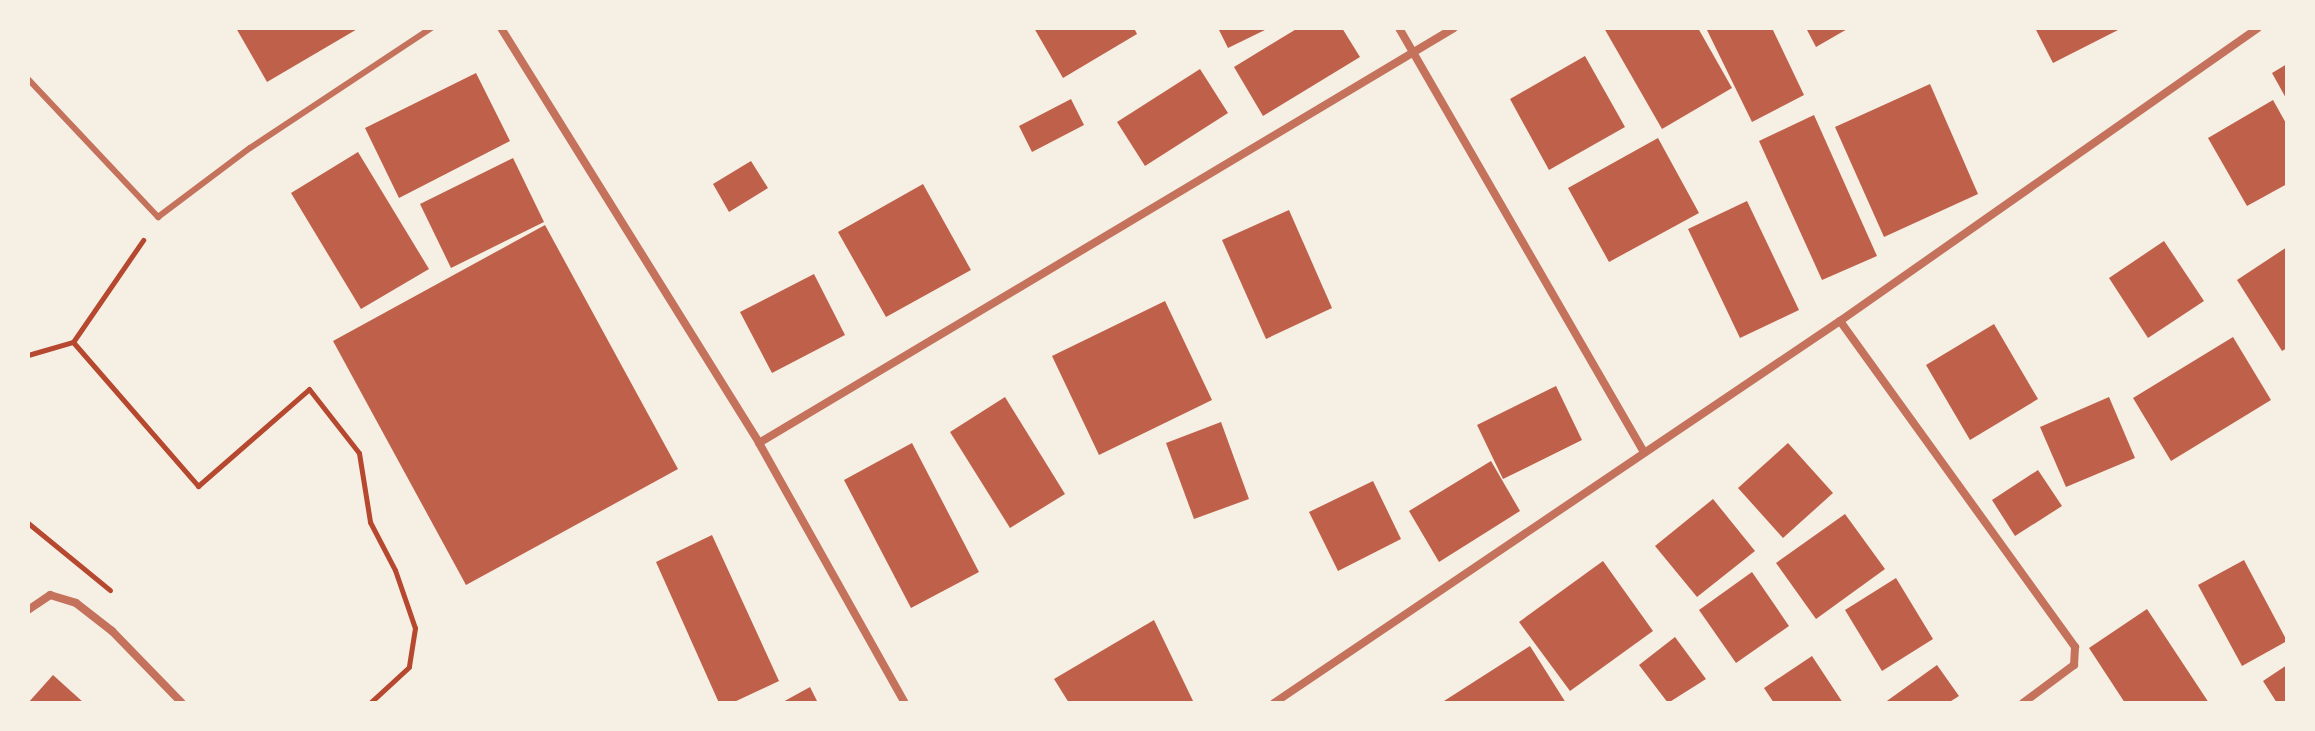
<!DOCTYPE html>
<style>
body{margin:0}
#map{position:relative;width:2315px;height:731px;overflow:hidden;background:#f6efe4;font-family:"DejaVu Sans",sans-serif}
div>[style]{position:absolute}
.building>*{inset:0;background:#bf614a}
.path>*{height:5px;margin:-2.5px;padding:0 2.5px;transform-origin:2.5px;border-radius:2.5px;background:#b5482f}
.service>*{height:6px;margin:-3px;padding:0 3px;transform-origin:3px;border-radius:3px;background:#c5725c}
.minor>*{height:8px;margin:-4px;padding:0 4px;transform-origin:4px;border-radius:4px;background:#c5725c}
span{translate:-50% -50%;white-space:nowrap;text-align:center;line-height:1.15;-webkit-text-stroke:7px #f6efe4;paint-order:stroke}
.frame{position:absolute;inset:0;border:30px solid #f6efe4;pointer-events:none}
</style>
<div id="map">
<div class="building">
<i style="clip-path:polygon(236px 28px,359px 28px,267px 82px)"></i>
<i style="clip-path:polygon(1034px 28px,1134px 28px,1137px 34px,1063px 78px)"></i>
<i style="clip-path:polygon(1218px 28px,1269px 28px,1228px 48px)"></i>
<i style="clip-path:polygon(1298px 28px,1342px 28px,1360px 57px,1263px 116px,1234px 67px)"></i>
<i style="clip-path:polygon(1604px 28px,1698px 28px,1732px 88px,1662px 129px)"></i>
<i style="clip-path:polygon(1706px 28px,1772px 28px,1804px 95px,1752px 122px)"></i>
<i style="clip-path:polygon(1806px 28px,1849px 28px,1816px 47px)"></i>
<i style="clip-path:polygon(2035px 28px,2122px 28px,2053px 63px)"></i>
<i style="clip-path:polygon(1585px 56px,1625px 127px,1549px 170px,1510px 99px)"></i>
<i style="clip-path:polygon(2287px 64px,2287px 100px,2272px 73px)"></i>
<i style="clip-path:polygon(1200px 69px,1228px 113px,1145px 166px,1117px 122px)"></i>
<i style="clip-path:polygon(476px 73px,510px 141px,399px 198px,365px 128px)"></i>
<i style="clip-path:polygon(1930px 84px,1978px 194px,1884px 237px,1835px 127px)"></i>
<i style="clip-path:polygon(1071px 99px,1084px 125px,1032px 152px,1019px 126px)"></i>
<i style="clip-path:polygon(2273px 100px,2287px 125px,2287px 184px,2247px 206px,2208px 138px)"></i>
<i style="clip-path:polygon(1814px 115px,1877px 256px,1822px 280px,1759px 141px)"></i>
<i style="clip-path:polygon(1658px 138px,1699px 213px,1609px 262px,1568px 188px)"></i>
<i style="clip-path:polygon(358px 152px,429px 269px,361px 309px,291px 193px)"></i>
<i style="clip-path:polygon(513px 158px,544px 222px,451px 268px,420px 204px)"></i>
<i style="clip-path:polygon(751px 161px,768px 188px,729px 212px,713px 184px)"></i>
<i style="clip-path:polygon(923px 184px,971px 270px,886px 317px,838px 232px)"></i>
<i style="clip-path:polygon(1747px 201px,1799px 310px,1740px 338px,1688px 229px)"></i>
<i style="clip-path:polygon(1289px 210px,1332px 308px,1266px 339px,1222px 240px)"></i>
<i style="clip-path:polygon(545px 225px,678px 469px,466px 585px,333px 341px)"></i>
<i style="clip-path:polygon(2164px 241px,2204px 301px,2148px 338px,2109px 278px)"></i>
<i style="clip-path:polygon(2287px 247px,2287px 348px,2282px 351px,2237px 280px)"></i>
<i style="clip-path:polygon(814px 274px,845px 335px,772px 373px,740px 312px)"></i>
<i style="clip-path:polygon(1165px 301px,1212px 400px,1099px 455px,1052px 356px)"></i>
<i style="clip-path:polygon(1994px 324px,2038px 399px,1970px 440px,1926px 365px)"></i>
<i style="clip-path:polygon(2233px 337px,2271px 400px,2171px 461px,2133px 398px)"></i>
<i style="clip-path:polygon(1556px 386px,1582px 440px,1503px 479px,1477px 425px)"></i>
<i style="clip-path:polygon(1005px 397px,1065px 494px,1010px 528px,950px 432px)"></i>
<i style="clip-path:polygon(2109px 397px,2135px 458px,2066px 487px,2040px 427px)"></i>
<i style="clip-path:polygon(1221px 422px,1249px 499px,1194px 519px,1166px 443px)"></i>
<i style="clip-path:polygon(912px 443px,979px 572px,911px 608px,844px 480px)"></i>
<i style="clip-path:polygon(1788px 443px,1833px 493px,1783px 538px,1738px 488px)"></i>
<i style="clip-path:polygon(1491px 461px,1520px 511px,1439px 562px,1409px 511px)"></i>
<i style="clip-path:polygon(2038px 470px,2062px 506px,2015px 536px,1992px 500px)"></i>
<i style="clip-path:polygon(1373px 481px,1401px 539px,1338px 571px,1309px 512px)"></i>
<i style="clip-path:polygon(1713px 499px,1755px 551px,1697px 597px,1655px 546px)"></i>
<i style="clip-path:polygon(1845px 514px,1885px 569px,1816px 619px,1776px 563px)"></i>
<i style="clip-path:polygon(712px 535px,779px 681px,732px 703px,719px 703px,656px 562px)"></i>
<i style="clip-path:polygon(2244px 560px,2287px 641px,2242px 666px,2198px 585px)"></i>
<i style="clip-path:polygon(1603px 561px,1653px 631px,1570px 691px,1519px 622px)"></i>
<i style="clip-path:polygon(1752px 572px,1789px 626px,1736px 663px,1699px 610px)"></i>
<i style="clip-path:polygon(1896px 578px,1933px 639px,1882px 671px,1845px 610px)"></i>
<i style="clip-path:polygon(2147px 609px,2209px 703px,2125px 703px,2089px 648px)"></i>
<i style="clip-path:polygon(1154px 620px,1194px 703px,1069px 703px,1054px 679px)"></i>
<i style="clip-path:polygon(1675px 637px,1706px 679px,1668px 703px,1639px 665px)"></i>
<i style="clip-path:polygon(1530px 646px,1566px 703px,1445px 703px,1444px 701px)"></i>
<i style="clip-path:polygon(1812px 656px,1843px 703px,1774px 703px,1764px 688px)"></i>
<i style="clip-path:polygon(1937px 665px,1959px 696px,1948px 703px,1884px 703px)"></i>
<i style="clip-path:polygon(2287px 665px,2287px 701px,2277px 703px,2263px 681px)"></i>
<i style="clip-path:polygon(53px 675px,84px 703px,28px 703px)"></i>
<i style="clip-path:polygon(810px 687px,818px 703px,781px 703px)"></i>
</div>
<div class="path">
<i style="left:73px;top:342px;width:191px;rotate:49deg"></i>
<i style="left:198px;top:486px;width:147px;rotate:-41.1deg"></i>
<i style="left:309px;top:389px;width:81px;rotate:52deg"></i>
<i style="left:359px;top:453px;width:70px;rotate:80.9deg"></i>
<i style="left:370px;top:522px;width:54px;rotate:62.5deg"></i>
<i style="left:395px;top:570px;width:61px;rotate:71deg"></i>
<i style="left:415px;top:628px;width:39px;rotate:99deg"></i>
<i style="left:409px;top:667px;width:53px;rotate:137.3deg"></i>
<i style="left:28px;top:355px;width:47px;rotate:-16.1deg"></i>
<i style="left:73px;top:342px;width:124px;rotate:-55.5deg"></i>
<i style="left:28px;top:523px;width:106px;rotate:39.3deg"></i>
</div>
<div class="service">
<i style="left:28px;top:79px;width:190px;rotate:46.7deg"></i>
<i style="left:158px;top:217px;width:115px;rotate:-36.9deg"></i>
<i style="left:250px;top:148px;width:217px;rotate:-33.5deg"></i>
</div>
<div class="minor">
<i style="left:501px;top:28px;width:489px;rotate:58.1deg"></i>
<i style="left:759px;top:443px;width:298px;rotate:60.7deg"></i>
<i style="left:1399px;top:28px;width:490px;rotate:60deg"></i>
<i style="left:1840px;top:321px;width:402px;rotate:54.2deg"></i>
<i style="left:2075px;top:647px;width:18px;rotate:93deg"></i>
<i style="left:2074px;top:665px;width:64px;rotate:143.3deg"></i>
<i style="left:759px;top:443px;width:809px;rotate:-30.84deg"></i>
<i style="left:28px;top:610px;width:27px;rotate:-34deg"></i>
<i style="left:50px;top:595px;width:27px;rotate:17deg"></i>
<i style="left:76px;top:603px;width:46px;rotate:37.9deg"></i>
<i style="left:112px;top:631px;width:100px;rotate:45.8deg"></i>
<i style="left:1274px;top:703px;width:683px;rotate:-34.02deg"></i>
<i style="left:1840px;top:321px;width:510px;rotate:-35.03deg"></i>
</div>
<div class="frame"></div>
</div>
